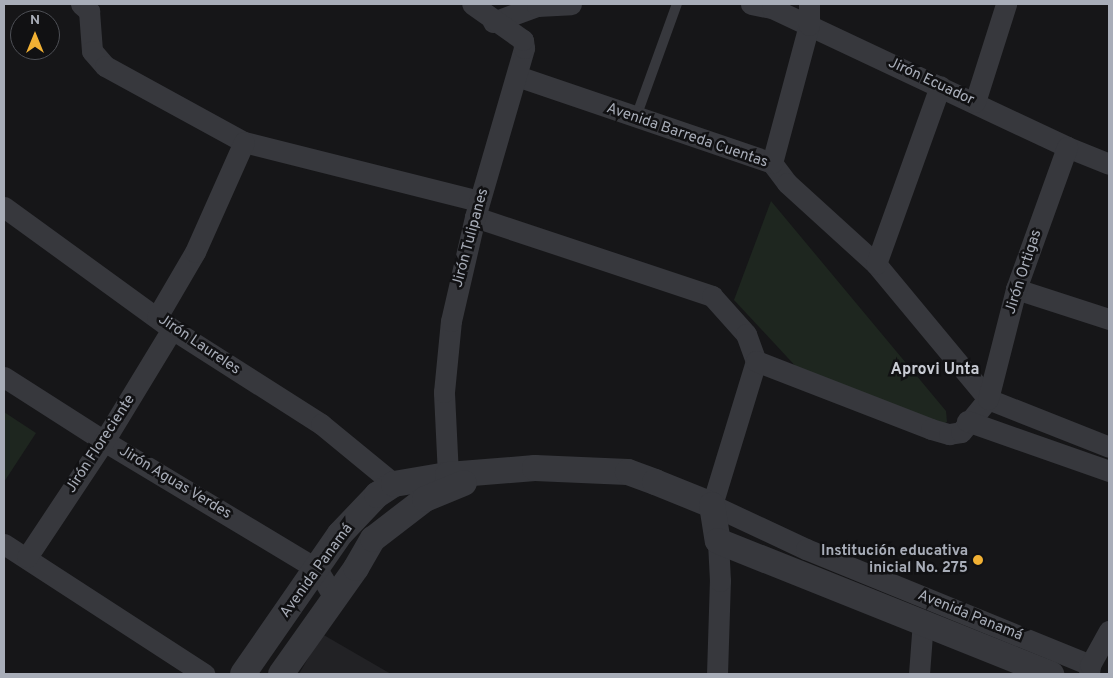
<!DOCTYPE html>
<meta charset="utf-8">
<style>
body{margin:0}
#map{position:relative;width:1113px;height:678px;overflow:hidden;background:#161618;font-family:Overpass,sans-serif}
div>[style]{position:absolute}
.built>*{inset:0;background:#222225}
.green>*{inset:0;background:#1e261f}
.service>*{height:10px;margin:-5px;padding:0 5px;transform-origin:5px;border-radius:5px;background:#37383d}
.minor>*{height:21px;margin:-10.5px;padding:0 10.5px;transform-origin:10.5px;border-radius:10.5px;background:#37383d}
.tertiary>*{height:26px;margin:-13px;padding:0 13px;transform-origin:13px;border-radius:13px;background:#37383d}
.dots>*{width:14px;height:14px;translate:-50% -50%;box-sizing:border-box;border:2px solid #111113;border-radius:50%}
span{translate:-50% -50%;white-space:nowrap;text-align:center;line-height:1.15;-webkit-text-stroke:5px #111113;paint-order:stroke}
.street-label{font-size:15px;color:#a8adb8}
.poi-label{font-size:15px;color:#a8adb8;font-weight:700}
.right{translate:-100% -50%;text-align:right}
.neighbourhood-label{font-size:16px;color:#c9ccd4;font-weight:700}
.frame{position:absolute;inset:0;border:5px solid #a8adb8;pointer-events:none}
.north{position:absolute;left:10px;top:10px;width:50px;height:50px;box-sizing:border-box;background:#111113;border:1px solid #4d4f55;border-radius:50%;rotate:0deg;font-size:14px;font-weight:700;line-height:20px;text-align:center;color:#a8adb8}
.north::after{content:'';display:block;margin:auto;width:18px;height:22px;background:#f2b134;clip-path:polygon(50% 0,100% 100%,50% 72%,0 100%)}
</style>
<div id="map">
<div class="built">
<i style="clip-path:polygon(322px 634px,391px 674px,299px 674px)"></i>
</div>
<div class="green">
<i style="clip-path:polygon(771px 201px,946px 411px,947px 422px,939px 426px,800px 371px,734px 300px)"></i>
<i style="clip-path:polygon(4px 412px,36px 433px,4px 482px)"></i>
</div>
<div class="service">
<i style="left:636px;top:117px;width:120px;rotate:-70.1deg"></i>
</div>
<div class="minor">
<i style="left:81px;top:4px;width:11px;rotate:41deg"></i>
<i style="left:89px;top:11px;width:40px;rotate:85.7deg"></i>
<i style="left:92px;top:51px;width:20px;rotate:49deg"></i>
<i style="left:105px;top:66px;width:158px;rotate:28.7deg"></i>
<i style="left:244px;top:142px;width:242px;rotate:14.1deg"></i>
<i style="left:751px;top:4px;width:21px;rotate:11deg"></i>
<i style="left:772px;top:8px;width:326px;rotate:25.2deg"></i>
<i style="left:1067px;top:147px;width:45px;rotate:22deg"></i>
<i style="left:493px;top:22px;width:47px;rotate:-20deg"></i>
<i style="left:537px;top:6px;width:34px;rotate:-3deg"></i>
<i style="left:517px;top:76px;width:269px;rotate:18.8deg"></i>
<i style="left:772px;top:163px;width:25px;rotate:53deg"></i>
<i style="left:787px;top:183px;width:120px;rotate:42.3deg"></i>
<i style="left:876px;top:264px;width:175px;rotate:50.3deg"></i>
<i style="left:988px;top:399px;width:130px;rotate:21.6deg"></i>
<i style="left:975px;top:102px;width:103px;rotate:-72.4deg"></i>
<i style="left:772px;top:163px;width:143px;rotate:-75deg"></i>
<i style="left:809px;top:25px;width:21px;rotate:-90deg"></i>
<i style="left:4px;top:207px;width:208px;rotate:36deg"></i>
<i style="left:172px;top:329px;width:177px;rotate:32.5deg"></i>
<i style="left:321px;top:424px;width:94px;rotate:39.4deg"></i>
<i style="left:475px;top:217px;width:250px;rotate:18.4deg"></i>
<i style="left:712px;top:296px;width:51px;rotate:48.2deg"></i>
<i style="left:746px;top:334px;width:29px;rotate:70deg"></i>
<i style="left:756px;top:361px;width:151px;rotate:107deg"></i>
<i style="left:712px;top:505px;width:104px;rotate:25.1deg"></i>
<i style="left:806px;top:549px;width:307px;rotate:22.2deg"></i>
<i style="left:876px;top:264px;width:189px;rotate:-70.2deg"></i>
<i style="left:1016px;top:289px;width:98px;rotate:17.9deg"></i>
<i style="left:157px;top:317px;width:75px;rotate:-59.7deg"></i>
<i style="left:195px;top:252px;width:120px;rotate:-66deg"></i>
<i style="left:756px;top:361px;width:188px;rotate:21.2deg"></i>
<i style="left:931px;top:429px;width:19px;rotate:16deg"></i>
<i style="left:949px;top:434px;width:12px;rotate:-9deg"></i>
<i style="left:961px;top:432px;width:43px;rotate:-50.7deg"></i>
<i style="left:988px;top:399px;width:114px;rotate:-75.7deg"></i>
<i style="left:1016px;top:289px;width:151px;rotate:-70.2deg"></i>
<i style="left:4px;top:377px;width:119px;rotate:32.6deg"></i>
<i style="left:104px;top:441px;width:249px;rotate:31deg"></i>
<i style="left:317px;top:569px;width:35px;rotate:59deg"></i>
<i style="left:967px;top:421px;width:151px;rotate:19.4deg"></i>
<i style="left:448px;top:475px;width:83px;rotate:-92.8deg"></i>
<i style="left:444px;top:392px;width:71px;rotate:-84.4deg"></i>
<i style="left:451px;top:321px;width:107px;rotate:-77deg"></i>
<i style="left:475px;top:217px;width:176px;rotate:-73.8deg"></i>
<i style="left:524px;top:48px;width:8px;rotate:-97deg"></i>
<i style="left:523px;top:40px;width:62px;rotate:-144.8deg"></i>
<i style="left:4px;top:544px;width:239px;rotate:33deg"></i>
<i style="left:27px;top:557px;width:139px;rotate:-56.4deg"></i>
<i style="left:104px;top:441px;width:131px;rotate:-58.7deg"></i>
<i style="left:717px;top:674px;width:93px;rotate:-88.2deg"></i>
<i style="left:720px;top:581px;width:40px;rotate:-92.9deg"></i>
<i style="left:919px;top:674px;width:53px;rotate:-85.7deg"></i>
<i style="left:1089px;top:674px;width:9px;rotate:-84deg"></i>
<i style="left:1090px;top:665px;width:39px;rotate:-61deg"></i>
</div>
<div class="tertiary">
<i style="left:243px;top:674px;width:170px;rotate:-55.3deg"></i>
<i style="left:340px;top:534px;width:54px;rotate:-46.5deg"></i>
<i style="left:377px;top:495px;width:20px;rotate:-33deg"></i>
<i style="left:394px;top:484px;width:55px;rotate:-9.5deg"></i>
<i style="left:448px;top:475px;width:87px;rotate:-4.6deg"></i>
<i style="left:535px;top:468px;width:93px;rotate:2.5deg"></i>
<i style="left:628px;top:472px;width:29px;rotate:20deg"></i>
<i style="left:655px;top:482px;width:61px;rotate:22deg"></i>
<i style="left:712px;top:505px;width:36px;rotate:81deg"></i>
<i style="left:718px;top:541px;width:359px;rotate:21.8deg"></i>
<i style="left:281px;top:674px;width:130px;rotate:-54.7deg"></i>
<i style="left:356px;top:568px;width:34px;rotate:-60deg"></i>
<i style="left:373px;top:539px;width:66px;rotate:-37.6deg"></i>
<i style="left:425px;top:499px;width:42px;rotate:-22.3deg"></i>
</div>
<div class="dots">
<i style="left:978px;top:560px;background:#f2b134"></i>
</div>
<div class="street-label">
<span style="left:931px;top:82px;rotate:25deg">Jirón Ecuador</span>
<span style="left:687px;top:136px;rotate:19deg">Avenida Barreda Cuentas</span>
<span style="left:471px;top:238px;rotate:-75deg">Jirón Tulipanes</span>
<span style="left:1024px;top:272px;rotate:-72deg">Jirón Ortigas</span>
<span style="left:199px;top:345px;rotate:34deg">Jirón Laureles</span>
<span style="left:101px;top:444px;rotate:-57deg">Jirón Floreciente</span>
<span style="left:175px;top:483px;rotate:31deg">Jirón Aguas Verdes</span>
<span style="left:317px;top:571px;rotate:-54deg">Avenida Panamá</span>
<span style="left:970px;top:616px;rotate:22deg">Avenida Panamá</span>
</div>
<div class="poi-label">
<span class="right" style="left:968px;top:560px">Institución educativa<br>inicial No. 275</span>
</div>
<div class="neighbourhood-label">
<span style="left:935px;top:370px">Aprovi Unta</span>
</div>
<div class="frame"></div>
<div class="north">N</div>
</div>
